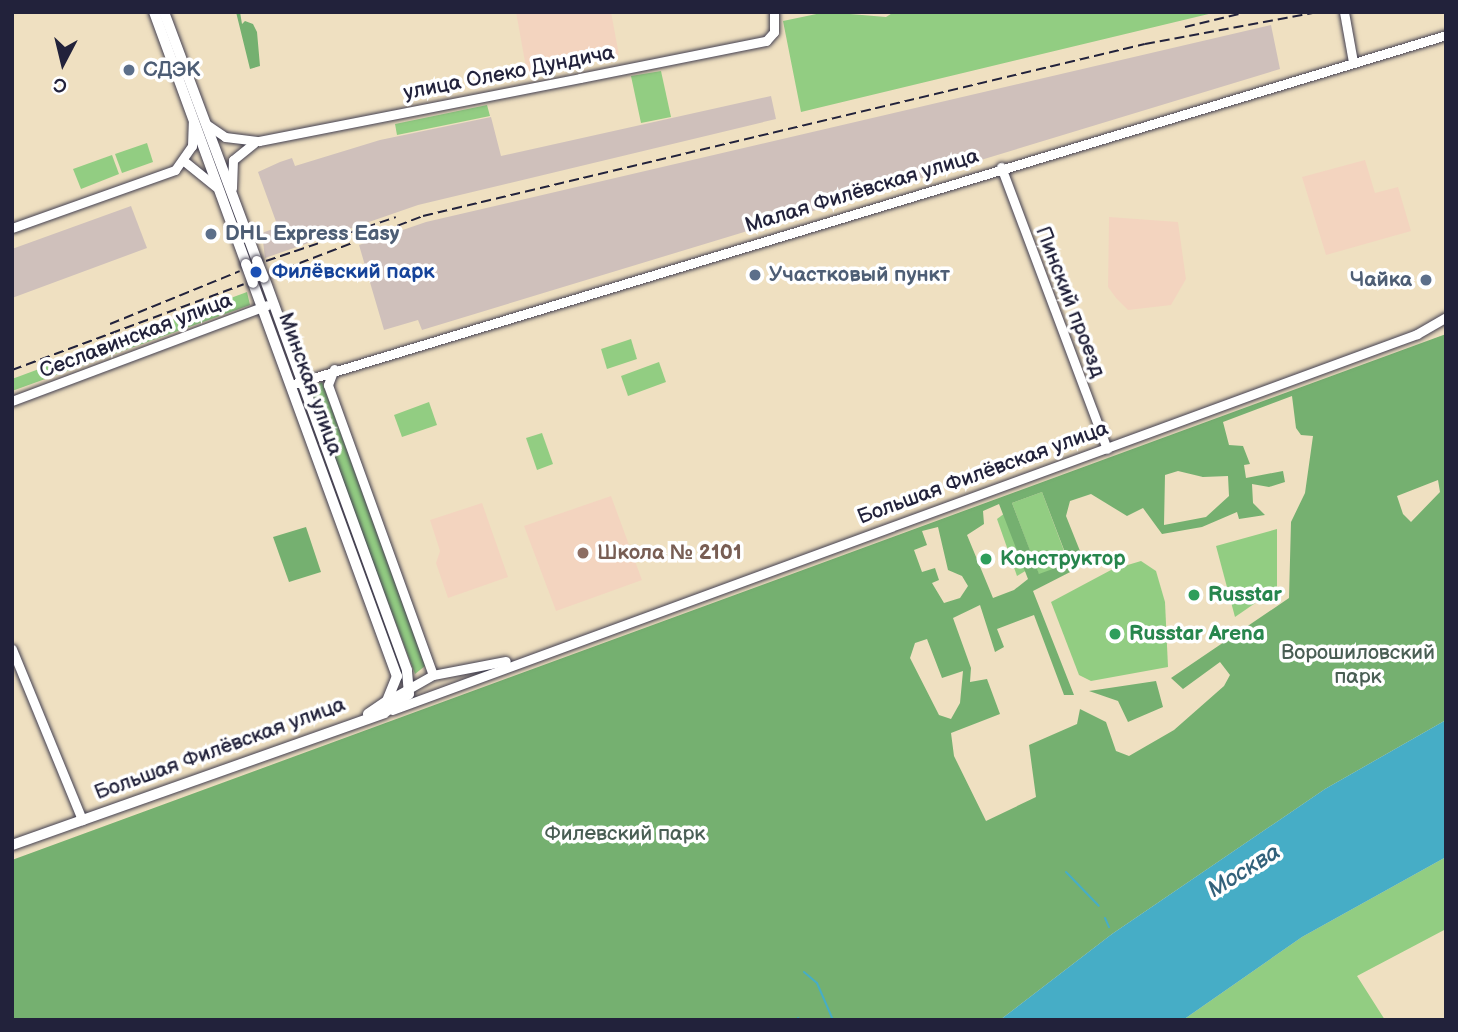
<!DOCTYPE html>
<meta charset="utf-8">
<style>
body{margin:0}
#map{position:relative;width:1458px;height:1032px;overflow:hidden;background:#efe0c1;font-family:"Balsamiq Sans",sans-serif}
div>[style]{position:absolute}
.built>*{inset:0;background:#f3d4bf}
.industrial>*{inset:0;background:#cfc0bb}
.green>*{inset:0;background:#92cd82}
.forest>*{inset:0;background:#75b070}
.water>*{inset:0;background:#46adc6}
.stream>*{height:2px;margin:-1px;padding:0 1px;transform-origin:1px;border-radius:1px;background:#46adc6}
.roads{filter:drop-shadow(0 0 2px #413e4f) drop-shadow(0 0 2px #413e4f)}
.minor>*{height:9px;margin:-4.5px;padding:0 4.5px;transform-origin:4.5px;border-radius:4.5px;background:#fff}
.major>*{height:10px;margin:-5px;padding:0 5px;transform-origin:5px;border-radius:5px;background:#fff}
.rail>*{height:2px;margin-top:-1px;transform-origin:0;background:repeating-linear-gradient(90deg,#22223b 0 10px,transparent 0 15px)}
.bridges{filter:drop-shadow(0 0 2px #413e4f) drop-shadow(0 0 2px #413e4f)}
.major-bridge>*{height:10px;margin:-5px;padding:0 5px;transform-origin:5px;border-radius:5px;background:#fff}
.dots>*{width:19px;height:19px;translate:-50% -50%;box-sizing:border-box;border:4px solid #fff;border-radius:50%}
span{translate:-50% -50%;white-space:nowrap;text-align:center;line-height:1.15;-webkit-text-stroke:7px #fff;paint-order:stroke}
.service-label{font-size:21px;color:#4e5e75;font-weight:700}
.left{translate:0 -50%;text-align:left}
.right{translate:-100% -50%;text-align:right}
.street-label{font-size:21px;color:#22223b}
.transit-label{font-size:21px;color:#164399;font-weight:700}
.education-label{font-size:21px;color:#785e54;font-weight:700}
.leisure-label{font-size:21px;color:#27864d;font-weight:700}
.park-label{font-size:21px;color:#495e54}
.water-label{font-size:23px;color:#32617a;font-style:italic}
.frame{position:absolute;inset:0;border:14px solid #22223b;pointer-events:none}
.north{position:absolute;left:28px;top:28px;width:70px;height:70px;-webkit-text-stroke:5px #fff;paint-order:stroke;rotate:187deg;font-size:19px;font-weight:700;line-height:28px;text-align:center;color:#22223b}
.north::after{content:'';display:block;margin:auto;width:24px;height:32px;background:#22223b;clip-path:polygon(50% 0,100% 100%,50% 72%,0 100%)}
</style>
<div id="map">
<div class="built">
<i style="clip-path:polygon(516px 12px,611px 12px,619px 55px,527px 73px)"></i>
<i style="clip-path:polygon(1365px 160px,1375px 193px,1398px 187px,1411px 231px,1326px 255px,1302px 177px)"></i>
<i style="clip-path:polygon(1109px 217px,1178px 222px,1186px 279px,1171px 305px,1128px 310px,1116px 298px,1108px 287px)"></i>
<i style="clip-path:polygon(611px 496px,642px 580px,556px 611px,524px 526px)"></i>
<i style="clip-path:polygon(482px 503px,508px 577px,448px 598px,436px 563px,440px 551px,430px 520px)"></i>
</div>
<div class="industrial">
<i style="clip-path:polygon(1271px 25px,1280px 69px,422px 330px,418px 320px,384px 330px,359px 245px,426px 222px)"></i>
<i style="clip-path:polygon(771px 96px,776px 119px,418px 205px,265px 258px,262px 233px,278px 227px,258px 172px,280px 162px,292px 158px,295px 166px,380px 140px,491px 117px,501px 156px)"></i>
<i style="clip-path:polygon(131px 206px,147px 248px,12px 298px,12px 249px)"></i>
</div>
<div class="green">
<i style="clip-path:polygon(826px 12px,886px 17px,894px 12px,1217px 12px,801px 112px,783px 21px)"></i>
<i style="clip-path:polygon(661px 71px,671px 117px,641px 123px,631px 76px)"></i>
<i style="clip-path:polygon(487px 105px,490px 116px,397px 135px,395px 124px)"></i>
<i style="clip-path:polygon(147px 143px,153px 162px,122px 173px,115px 154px)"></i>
<i style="clip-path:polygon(112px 155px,119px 174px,81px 189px,73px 169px)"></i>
<i style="clip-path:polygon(247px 292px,250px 305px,12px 391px,12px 379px)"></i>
<i style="clip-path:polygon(631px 339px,637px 359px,607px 369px,601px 349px)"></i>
<i style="clip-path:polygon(659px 362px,666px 382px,628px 396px,621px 376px)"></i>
<i style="clip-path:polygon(322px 382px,425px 666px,415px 674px,308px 390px)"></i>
<i style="clip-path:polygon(429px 402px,437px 425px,402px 437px,394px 415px)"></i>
<i style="clip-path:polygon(542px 433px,553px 464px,537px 470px,526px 438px)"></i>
<i style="clip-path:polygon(1042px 492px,1069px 564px,1039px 575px,1012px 503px)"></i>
<i style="clip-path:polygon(1005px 513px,1027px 570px,1017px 576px,997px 519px)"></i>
<i style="clip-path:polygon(1277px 529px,1277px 588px,1235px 617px,1216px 546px)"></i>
<i style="clip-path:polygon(1141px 561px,1156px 571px,1165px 602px,1168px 667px,1091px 681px,1079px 675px,1051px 602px,1111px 570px)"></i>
<i style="clip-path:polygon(1446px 857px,1446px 929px,1357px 976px,1385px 1020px,1183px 1020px,1302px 937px)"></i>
</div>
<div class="forest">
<i style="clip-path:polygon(236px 12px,240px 12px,242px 24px,245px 21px,253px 24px,257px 32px,260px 66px,250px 69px)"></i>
<i style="clip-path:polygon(evenodd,1446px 334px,1446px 720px,1325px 789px,1112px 934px,1000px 1020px,12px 1020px,12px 860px,1446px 334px,1292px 396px,1296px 428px,1301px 435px,1313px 436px,1305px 493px,1291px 522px,1289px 598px,1171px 678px,1183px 689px,1220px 662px,1230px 675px,1224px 686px,1174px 730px,1129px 756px,1116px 751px,1106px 722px,1080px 709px,1077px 724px,1029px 745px,1036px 797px,986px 821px,954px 756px,951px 733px,1000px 714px,987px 679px,970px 682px,971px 668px,953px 618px,980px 605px,995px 652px,1004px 647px,997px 629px,1034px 615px,1064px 695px,1074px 695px,1033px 591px,1080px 567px,1080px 551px,1066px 516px,1070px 501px,1091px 494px,1127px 516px,1143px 508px,1162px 534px,1202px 527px,1237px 512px,1239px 519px,1265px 515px,1253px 503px,1252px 484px,1269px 487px,1285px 482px,1283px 471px,1246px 478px,1244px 465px,1250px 464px,1243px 446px,1229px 445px,1223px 422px,1292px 396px,1446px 334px,1178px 471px,1203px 477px,1228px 476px,1229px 496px,1206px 517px,1164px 525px,1165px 475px,1178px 471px,1446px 334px,1438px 480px,1440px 492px,1411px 522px,1403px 514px,1397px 496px,1438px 480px,1446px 334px,1042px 492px,1069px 563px,1039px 574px,1012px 503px,1042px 492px,1446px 334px,999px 504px,1028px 579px,1014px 590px,993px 598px,967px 535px,984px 524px,983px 511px,999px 504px,1446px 334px,938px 527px,948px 570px,962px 576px,968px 586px,960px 598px,944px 603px,932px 583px,939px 580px,935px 568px,922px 572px,914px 550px,927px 545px,922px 531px,938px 527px,1446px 334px,927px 639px,942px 678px,963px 671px,960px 703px,951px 719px,939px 715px,910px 658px,915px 643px,927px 639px)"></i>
<i style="clip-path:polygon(306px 527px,321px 572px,289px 582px,273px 537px)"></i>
<i style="clip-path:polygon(1156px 681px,1163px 707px,1128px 722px,1118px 701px,1089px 691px)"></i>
</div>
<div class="water">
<i style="clip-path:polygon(1446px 720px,1446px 857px,1302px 937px,1183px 1020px,1000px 1020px,1112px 934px,1325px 789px)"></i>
</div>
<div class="stream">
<i style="left:1066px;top:872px;width:47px;rotate:45.9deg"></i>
<i style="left:1105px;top:918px;width:10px;rotate:66deg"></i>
<i style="left:804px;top:972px;width:17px;rotate:40deg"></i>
<i style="left:817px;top:983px;width:40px;rotate:66.6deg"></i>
<i style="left:798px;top:1018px;width:3px;rotate:45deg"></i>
</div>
<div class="roads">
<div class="minor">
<i style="left:1344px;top:12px;width:51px;rotate:79.8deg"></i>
<i style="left:206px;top:124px;width:23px;rotate:34deg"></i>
<i style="left:225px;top:137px;width:34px;rotate:7deg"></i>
<i style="left:259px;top:141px;width:327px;rotate:-11.1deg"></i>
<i style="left:580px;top:78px;width:190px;rotate:-11.3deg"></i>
<i style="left:766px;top:41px;width:12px;rotate:-48deg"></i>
<i style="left:774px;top:32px;width:20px;rotate:-90deg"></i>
<i style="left:184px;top:161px;width:41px;rotate:39.1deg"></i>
<i style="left:1001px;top:167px;width:301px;rotate:69.4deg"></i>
<i style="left:232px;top:188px;width:28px;rotate:-88deg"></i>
<i style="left:233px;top:160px;width:27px;rotate:-39deg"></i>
<i style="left:12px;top:228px;width:173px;rotate:-19.6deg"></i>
<i style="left:175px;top:170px;width:29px;rotate:-55deg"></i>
<i style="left:192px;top:146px;width:24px;rotate:-88deg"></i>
<i style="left:334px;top:369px;width:17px;rotate:111deg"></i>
<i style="left:328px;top:385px;width:308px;rotate:70.1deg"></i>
<i style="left:290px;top:385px;width:1208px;rotate:-16.84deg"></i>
<i style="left:12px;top:401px;width:272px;rotate:-20.6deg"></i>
<i style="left:12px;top:649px;width:185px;rotate:67.7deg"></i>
<i style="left:387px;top:701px;width:53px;rotate:-29.5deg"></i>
<i style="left:433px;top:675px;width:74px;rotate:-10.9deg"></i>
<i style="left:392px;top:710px;width:1092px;rotate:-20.14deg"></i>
<i style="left:1417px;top:334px;width:34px;rotate:-30deg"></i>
</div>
<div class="major">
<i style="left:154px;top:12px;width:268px;rotate:69.9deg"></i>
<i style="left:164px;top:12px;width:266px;rotate:69.5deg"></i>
<i style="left:253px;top:283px;width:419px;rotate:69.9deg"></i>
<i style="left:397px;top:676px;width:27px;rotate:112deg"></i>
<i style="left:387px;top:701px;width:23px;rotate:146deg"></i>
<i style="left:12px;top:845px;width:395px;rotate:-19.5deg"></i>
<i style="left:384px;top:713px;width:31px;rotate:-37deg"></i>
<i style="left:409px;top:694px;width:24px;rotate:-95deg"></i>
<i style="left:407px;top:670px;width:417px;rotate:-110deg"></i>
</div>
</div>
<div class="rail">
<i style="left:1185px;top:27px;width:64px;rotate:-13.6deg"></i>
<i style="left:266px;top:261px;width:137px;rotate:-18.7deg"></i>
<i style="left:271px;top:274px;width:163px;rotate:-20.9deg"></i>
<i style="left:423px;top:216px;width:742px;rotate:-13.4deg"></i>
<i style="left:1145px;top:44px;width:176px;rotate:-10.5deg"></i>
<i style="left:110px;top:324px;width:140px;rotate:-22.2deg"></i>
<i style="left:12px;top:370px;width:247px;rotate:-20.3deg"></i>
</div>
<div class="bridges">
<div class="major-bridge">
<i style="left:257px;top:261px;width:18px;rotate:68deg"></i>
<i style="left:246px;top:264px;width:20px;rotate:70deg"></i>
</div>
</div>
<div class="dots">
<i style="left:129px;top:70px;background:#5c6f8a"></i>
<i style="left:211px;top:234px;background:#5c6f8a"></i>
<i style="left:256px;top:272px;background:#1a4fb4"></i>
<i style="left:755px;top:275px;background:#5c6f8a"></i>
<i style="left:1426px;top:280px;background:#5c6f8a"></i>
<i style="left:583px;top:553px;background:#8d6e63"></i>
<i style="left:986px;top:559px;background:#2e9e5b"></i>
<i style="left:1194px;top:595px;background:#2e9e5b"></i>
<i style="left:1115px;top:634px;background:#2e9e5b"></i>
</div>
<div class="service-label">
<span class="left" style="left:143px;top:70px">СДЭК</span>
<span class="left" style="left:225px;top:234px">DHL Express Easy</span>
<span class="left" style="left:769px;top:275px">Участковый пункт</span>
<span class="right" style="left:1412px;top:280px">Чайка</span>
</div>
<div class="street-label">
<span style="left:509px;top:73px;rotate:-11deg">улица Олеко Дундича</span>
<span style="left:862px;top:191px;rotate:-17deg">Малая Филёвская улица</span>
<span style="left:1070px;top:302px;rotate:69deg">Пинский проезд</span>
<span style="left:136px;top:336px;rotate:-21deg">Сеславинская улица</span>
<span style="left:310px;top:384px;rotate:70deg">Минская улица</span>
<span style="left:983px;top:473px;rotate:-20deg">Большая Филёвская улица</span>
<span style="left:220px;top:749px;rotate:-20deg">Большая Филёвская улица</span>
</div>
<div class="transit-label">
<span class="left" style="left:272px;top:272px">Филёвский парк</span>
</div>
<div class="education-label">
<span class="left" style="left:597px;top:553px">Школа № 2101</span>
</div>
<div class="leisure-label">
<span class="left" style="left:1000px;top:559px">Конструктор</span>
<span class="left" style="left:1208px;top:595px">Russtar</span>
<span class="left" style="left:1129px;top:634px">Russtar Arena</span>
</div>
<div class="park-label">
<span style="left:1358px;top:665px">Ворошиловский<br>парк</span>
<span style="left:625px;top:834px">Филевский парк</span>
</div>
<div class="water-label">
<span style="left:1244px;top:871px;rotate:-32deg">Москва</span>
</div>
<div class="frame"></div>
<div class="north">С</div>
</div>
